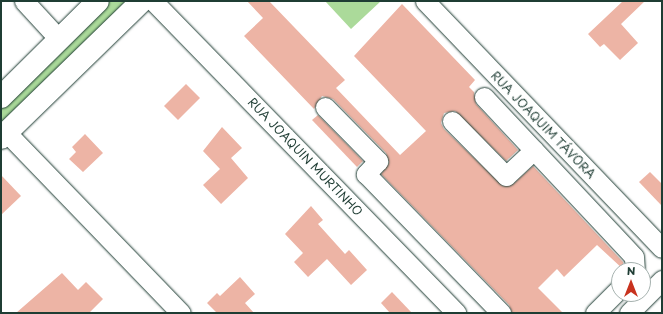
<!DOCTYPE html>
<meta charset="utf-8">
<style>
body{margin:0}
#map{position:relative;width:663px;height:314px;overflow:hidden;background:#fff;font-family:"Playpen Sans",sans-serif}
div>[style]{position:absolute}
.green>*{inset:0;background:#abda9a}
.building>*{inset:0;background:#edb4a5}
.roads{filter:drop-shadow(0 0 1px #1f3d34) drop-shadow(0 0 1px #1f3d34)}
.street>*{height:19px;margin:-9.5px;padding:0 9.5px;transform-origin:9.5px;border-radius:9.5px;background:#fff}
.secondary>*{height:22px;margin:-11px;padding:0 11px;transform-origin:11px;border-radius:11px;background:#fff}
span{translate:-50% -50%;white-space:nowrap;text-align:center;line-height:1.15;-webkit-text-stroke:4px #fff;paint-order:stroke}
.street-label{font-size:12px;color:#1f3d34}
.frame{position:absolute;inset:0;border:2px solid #1f3d34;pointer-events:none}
.north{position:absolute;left:611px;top:262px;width:40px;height:40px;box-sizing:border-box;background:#fff;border:1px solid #a5b1ae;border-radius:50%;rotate:0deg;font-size:11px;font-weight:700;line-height:16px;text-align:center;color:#1f3d34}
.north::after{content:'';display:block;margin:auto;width:14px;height:18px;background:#c8321e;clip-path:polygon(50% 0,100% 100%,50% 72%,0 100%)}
</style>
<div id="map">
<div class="green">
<i style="clip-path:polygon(105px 1px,128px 1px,1px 128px,1px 106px)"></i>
<i style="clip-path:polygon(325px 1px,381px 1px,351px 29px)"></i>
</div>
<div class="building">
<i style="clip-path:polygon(247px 1px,269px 1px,345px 80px,336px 88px,400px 155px,426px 131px,354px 56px,402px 4px,475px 80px,469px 87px,474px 92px,476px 104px,518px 150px,506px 161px,455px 111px,444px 113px,441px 123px,444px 129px,503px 186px,513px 184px,533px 166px,623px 262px,624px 270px,597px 245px,564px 277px,557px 269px,538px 288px,563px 313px,512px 313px,509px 305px,381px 174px,389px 163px,386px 153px,333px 99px,322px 96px,314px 109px,244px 36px,263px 18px)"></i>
<i style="clip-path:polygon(623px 1px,645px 1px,621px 24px,638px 43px,620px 60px,604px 44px,600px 47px,588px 34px)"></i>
<i style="clip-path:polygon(186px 84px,200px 98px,178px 120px,164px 106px)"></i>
<i style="clip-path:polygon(318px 115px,363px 161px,357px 167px,312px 120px)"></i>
<i style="clip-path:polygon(222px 127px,242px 148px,231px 158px,248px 178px,221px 204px,203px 185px,220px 169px,203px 151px)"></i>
<i style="clip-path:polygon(85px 134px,103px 153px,83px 172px,69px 159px,76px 152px,72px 147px)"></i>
<i style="clip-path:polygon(650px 172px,662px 184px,662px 206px,639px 182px)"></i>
<i style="clip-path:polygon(1px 175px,21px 196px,1px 215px)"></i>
<i style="clip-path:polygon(311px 206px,323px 220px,318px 224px,345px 254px,349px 250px,367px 270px,351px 285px,327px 259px,308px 277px,294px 262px,303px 253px,285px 234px)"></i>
<i style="clip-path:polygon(62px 273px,78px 290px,86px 282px,103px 299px,89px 313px,16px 313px)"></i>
<i style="clip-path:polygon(240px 277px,255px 294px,245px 303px,254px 313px,217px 313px,207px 303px,217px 293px,220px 296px)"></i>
<i style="clip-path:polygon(392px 292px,412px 313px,390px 313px,381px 303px)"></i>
</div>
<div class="roads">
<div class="street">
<i style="left:24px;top:1px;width:52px;rotate:47.4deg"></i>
<i style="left:153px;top:1px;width:435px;rotate:45.8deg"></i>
<i style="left:425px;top:1px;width:342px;rotate:46.2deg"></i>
<i style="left:484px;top:97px;width:219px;rotate:46.8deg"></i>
<i style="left:634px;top:257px;width:13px;rotate:86deg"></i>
<i style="left:325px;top:107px;width:76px;rotate:45.5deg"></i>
<i style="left:378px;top:161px;width:18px;rotate:133deg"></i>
<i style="left:366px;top:174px;width:194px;rotate:45.8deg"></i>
<i style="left:452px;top:121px;width:77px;rotate:45.5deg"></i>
<i style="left:506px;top:176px;width:38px;rotate:-43deg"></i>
<i style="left:7px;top:133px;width:250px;rotate:46deg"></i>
<i style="left:595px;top:313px;width:34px;rotate:-45deg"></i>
<i style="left:629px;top:313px;width:47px;rotate:-45deg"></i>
</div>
<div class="secondary">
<i style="left:1px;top:97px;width:136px;rotate:-44.7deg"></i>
<i style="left:1px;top:138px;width:197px;rotate:-44.2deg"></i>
</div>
</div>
<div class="street-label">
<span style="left:543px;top:125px;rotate:46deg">RUA JOAQUIM TÁVORA</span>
<span style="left:305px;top:157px;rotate:46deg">RUA JOAQUIN MURTINHO</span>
</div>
<div class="frame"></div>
<div class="north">N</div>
</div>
